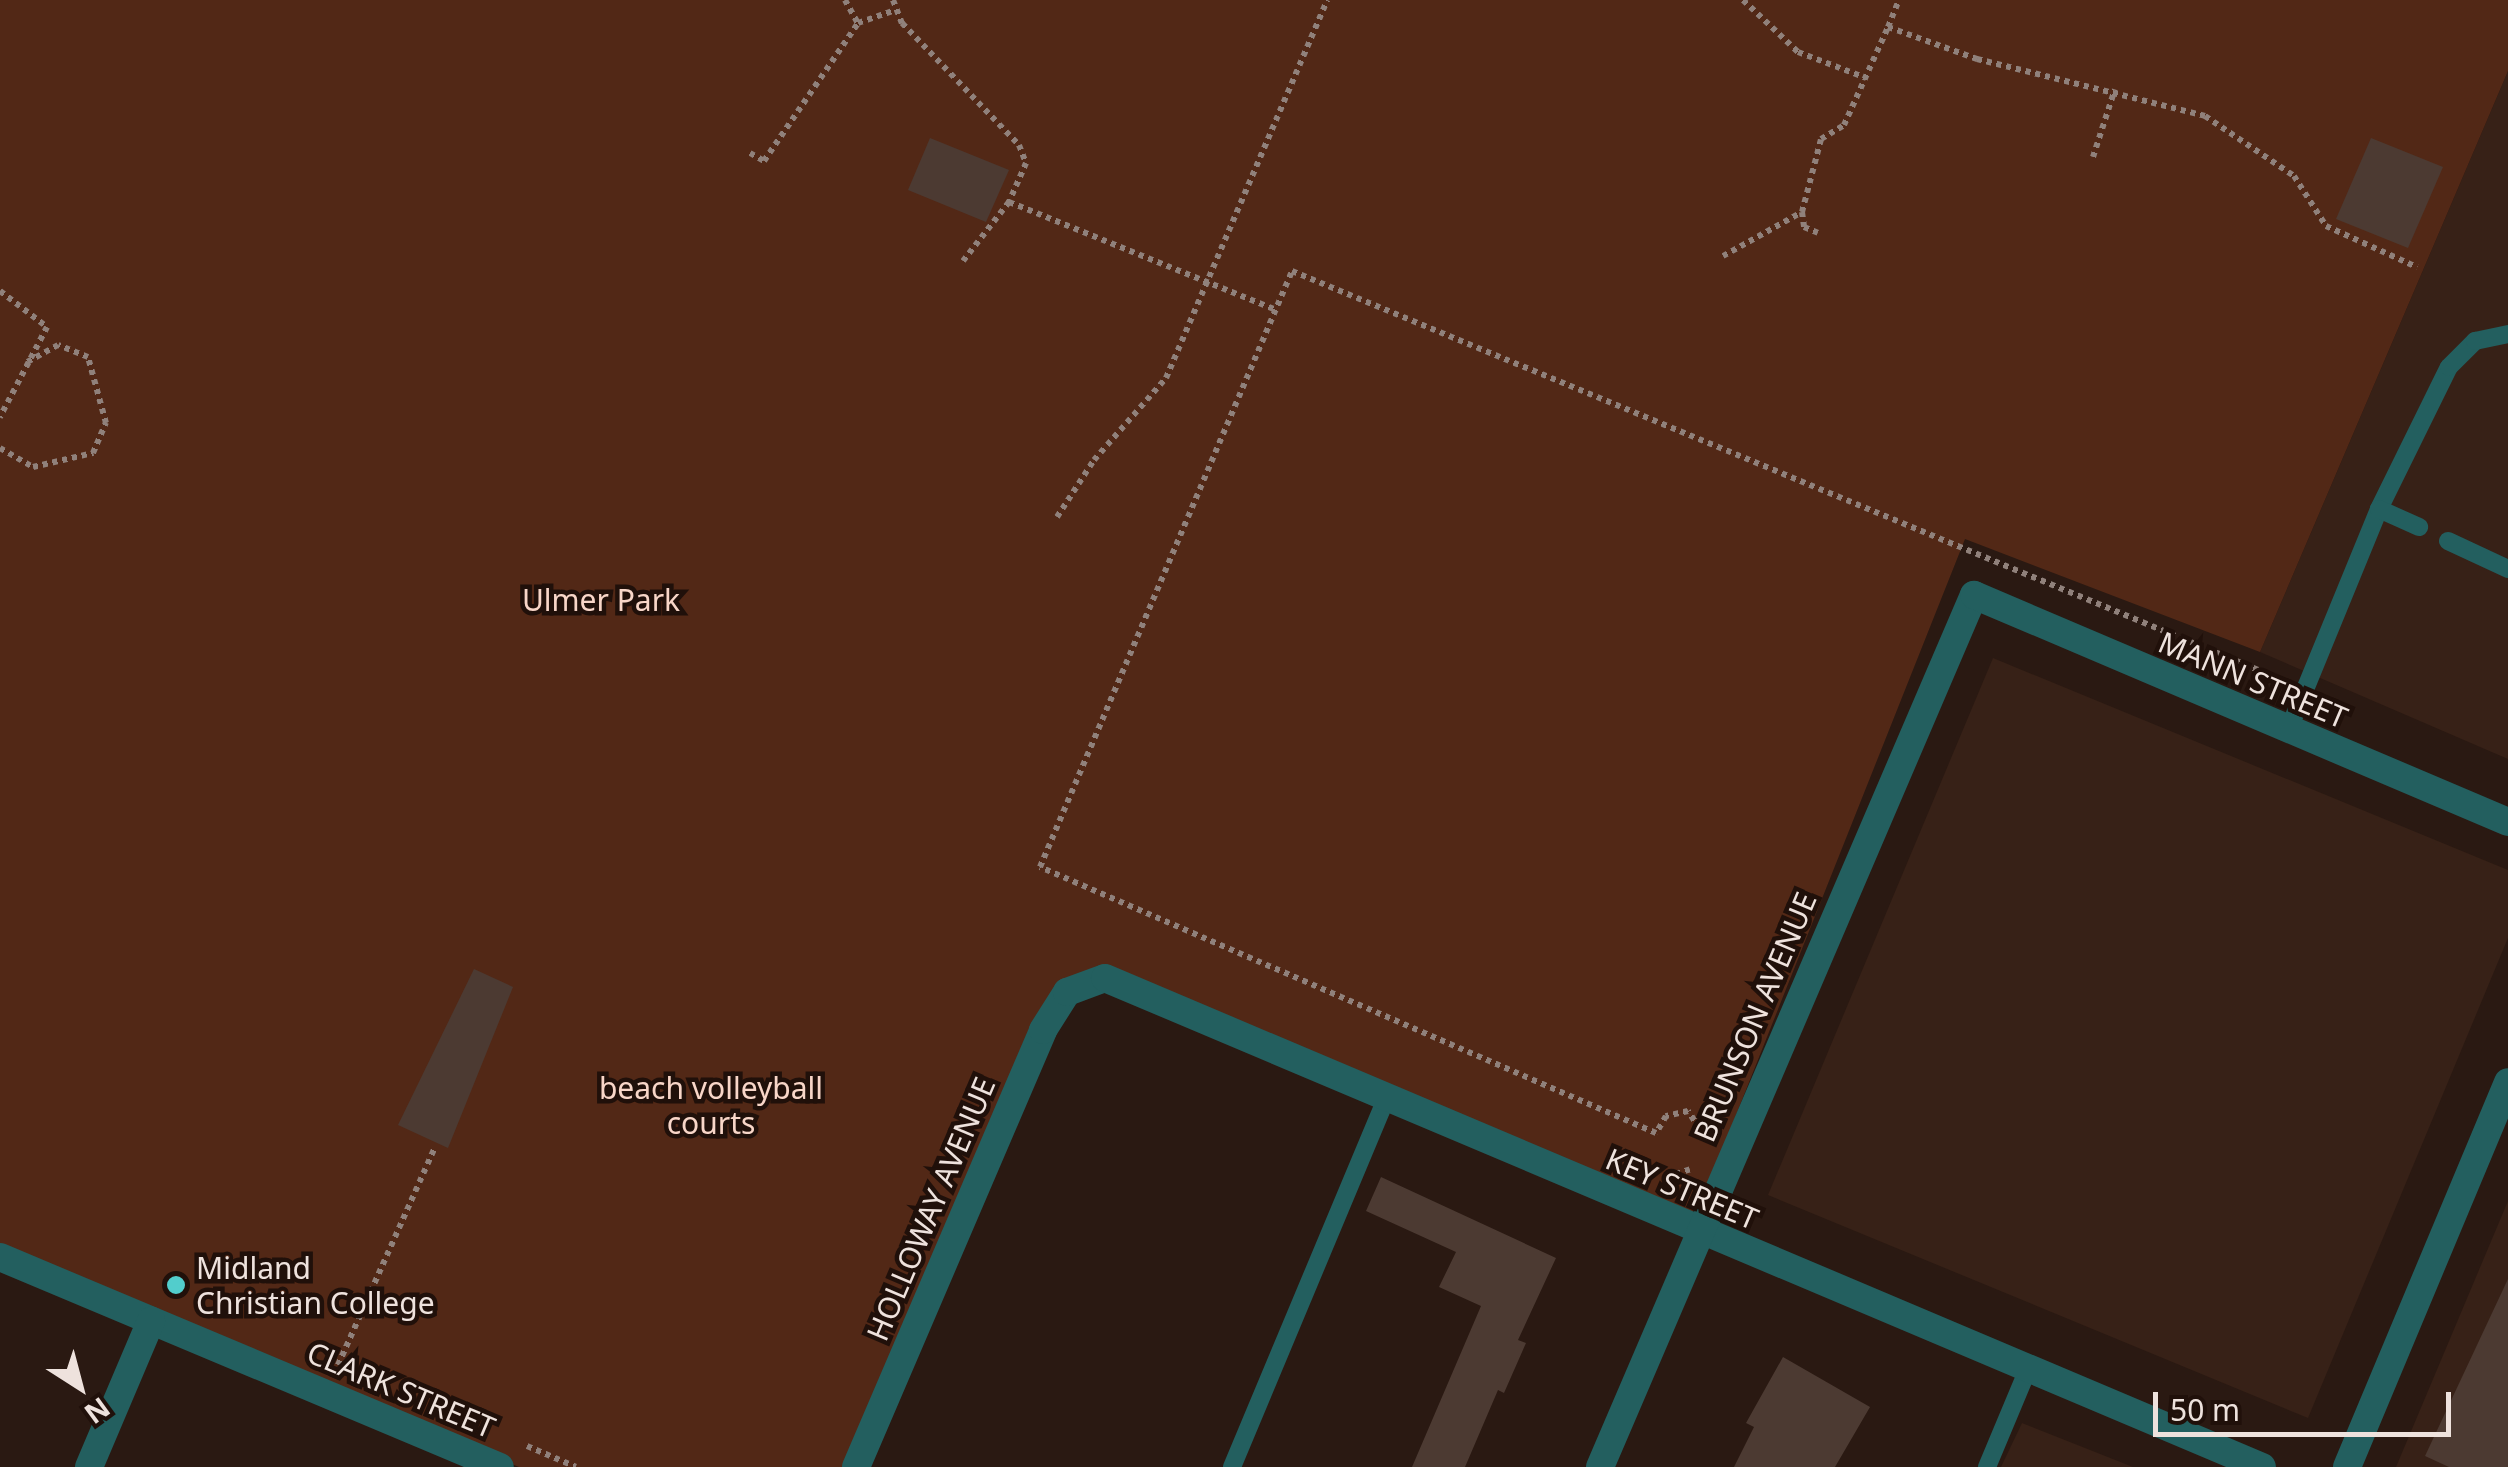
<!DOCTYPE html>
<style>
body{margin:0}
#map{position:relative;width:2508px;height:1467px;overflow:hidden;background:#2a1912;font-family:"Noto Sans",sans-serif}
div>[style]{position:absolute}
.built>*{inset:0;background:#372117}
.green>*{inset:0;background:#522816}
.building>*{inset:0;background:#4c3a32}
.path>*{height:6px;margin-top:-3px;transform-origin:0;background:repeating-linear-gradient(90deg,#90817b 0 5px,transparent 0 10px)}
.service>*{height:18px;margin:-9px;padding:0 9px;transform-origin:9px;border-radius:9px;background:#235f5f}
.minor>*{height:28px;margin:-14px;padding:0 14px;transform-origin:14px;border-radius:14px;background:#235f5f}
.tertiary>*{height:28px;margin:-14px;padding:0 14px;transform-origin:14px;border-radius:14px;background:#235f5f}
.dots>*{width:28px;height:28px;translate:-50% -50%;box-sizing:border-box;border:5px solid #20100a;border-radius:50%}
span{translate:-50% -50%;white-space:nowrap;text-align:center;line-height:1.15;-webkit-text-stroke:9px #20100a;paint-order:stroke}
.park-label{font-size:30px;color:#f8d6c8}
.street-label{font-size:30px;color:#eee2dd}
.poi-label{font-size:30px;color:#eee2dd}
.left{translate:0 -50%;text-align:left}
.north{position:absolute;left:30px;top:1337px;width:100px;height:100px;-webkit-text-stroke:8px #20100a;paint-order:stroke;rotate:144deg;font-size:28px;font-weight:700;line-height:40px;text-align:center;color:#eee2dd}
.north::after{content:'';display:block;margin:auto;width:35px;height:45px;background:#eee2dd;clip-path:polygon(50% 0,100% 100%,50% 72%,0 100%)}
.scale{position:absolute;left:2153px;top:1392px;width:298px;height:45px;box-sizing:border-box;border:5px solid #eee2dd;border-top:0;padding-left:12px;font-size:30px;line-height:35px;white-space:nowrap;color:#eee2dd;-webkit-text-stroke:8px #20100a;paint-order:stroke}
</style>
<div id="map">
<div class="built">
<i style="clip-path:polygon(2508px 71px,2508px 759px,2260px 652px)"></i>
<i style="clip-path:polygon(1993px 658px,2508px 870px,2508px 938px,2308px 1418px,1768px 1195px)"></i>
<i style="clip-path:polygon(2508px 1201px,2508px 1467px,2396px 1467px)"></i>
<i style="clip-path:polygon(2022px 1423px,2133px 1467px,2001px 1467px)"></i>
</div>
<div class="green">
<i style="clip-path:polygon(0 0,2508px 0,2508px 71px,2260px 652px,1965px 539px,1703px 1198px,1688px 1217px,1084px 974px,849px 1467px,519px 1467px,0 1249px)"></i>
</div>
<div class="building">
<i style="clip-path:polygon(930px 138px,1009px 170px,986px 222px,908px 190px)"></i>
<i style="clip-path:polygon(2371px 138px,2443px 167px,2408px 248px,2336px 219px)"></i>
<i style="clip-path:polygon(474px 969px,513px 987px,448px 1148px,398px 1125px)"></i>
<i style="clip-path:polygon(1381px 1177px,1556px 1258px,1518px 1340px,1526px 1343px,1504px 1393px,1498px 1390px,1465px 1467px,1412px 1467px,1481px 1306px,1439px 1287px,1456px 1252px,1366px 1211px)"></i>
<i style="clip-path:polygon(2508px 1279px,2508px 1467px,2449px 1467px,2425px 1456px)"></i>
<i style="clip-path:polygon(1783px 1357px,1870px 1407px,1835px 1467px,1734px 1467px,1754px 1427px,1746px 1423px)"></i>
</div>
<div class="path">
<i style="left:845px;top:0;width:26px;rotate:61deg"></i>
<i style="left:858px;top:23px;width:37px;rotate:-19deg"></i>
<i style="left:893px;top:0;width:25px;rotate:69deg"></i>
<i style="left:902px;top:23px;width:169px;rotate:46.2deg"></i>
<i style="left:1019px;top:145px;width:19px;rotate:69deg"></i>
<i style="left:1026px;top:163px;width:43px;rotate:113.6deg"></i>
<i style="left:1743px;top:0;width:76px;rotate:43.4deg"></i>
<i style="left:1798px;top:52px;width:73px;rotate:20.9deg"></i>
<i style="left:1888px;top:27px;width:29px;rotate:-68deg"></i>
<i style="left:750px;top:153px;width:16px;rotate:30deg"></i>
<i style="left:764px;top:161px;width:167px;rotate:-55.7deg"></i>
<i style="left:2093px;top:157px;width:71px;rotate:-72.1deg"></i>
<i style="left:1802px;top:212px;width:15px;rotate:82deg"></i>
<i style="left:1804px;top:227px;width:15px;rotate:23deg"></i>
<i style="left:1723px;top:256px;width:90px;rotate:-29.1deg"></i>
<i style="left:1802px;top:212px;width:75px;rotate:-75.4deg"></i>
<i style="left:1821px;top:139px;width:27px;rotate:-31deg"></i>
<i style="left:1844px;top:125px;width:107px;rotate:-65.8deg"></i>
<i style="left:1888px;top:27px;width:95px;rotate:19.8deg"></i>
<i style="left:1977px;top:59px;width:235px;rotate:14deg"></i>
<i style="left:2205px;top:116px;width:107px;rotate:34deg"></i>
<i style="left:2294px;top:176px;width:59px;rotate:57.4deg"></i>
<i style="left:2326px;top:226px;width:100px;rotate:24.3deg"></i>
<i style="left:963px;top:261px;width:75px;rotate:-52.1deg"></i>
<i style="left:1009px;top:202px;width:288px;rotate:22deg"></i>
<i style="left:0;top:291px;width:59px;rotate:37.5deg"></i>
<i style="left:47px;top:327px;width:102px;rotate:117.6deg"></i>
<i style="left:0;top:448px;width:38px;rotate:30deg"></i>
<i style="left:33px;top:467px;width:62px;rotate:-13.1deg"></i>
<i style="left:93px;top:453px;width:33px;rotate:-67deg"></i>
<i style="left:106px;top:423px;width:68px;rotate:-105.3deg"></i>
<i style="left:88px;top:357px;width:32px;rotate:-158deg"></i>
<i style="left:58px;top:345px;width:35px;rotate:151deg"></i>
<i style="left:1057px;top:517px;width:68px;rotate:-57deg"></i>
<i style="left:1094px;top:460px;width:109px;rotate:-48.7deg"></i>
<i style="left:1166px;top:378px;width:411px;rotate:-66.9deg"></i>
<i style="left:1705px;top:1137px;width:31px;rotate:-123deg"></i>
<i style="left:1688px;top:1111px;width:23px;rotate:167deg"></i>
<i style="left:1666px;top:1116px;width:20px;rotate:120deg"></i>
<i style="left:1656px;top:1133px;width:671px;rotate:-156.64deg"></i>
<i style="left:1040px;top:867px;width:647px;rotate:-67.08deg"></i>
<i style="left:1292px;top:271px;width:1069px;rotate:22.44deg"></i>
<i style="left:1666px;top:1177px;width:25px;rotate:-18deg"></i>
<i style="left:338px;top:1365px;width:236px;rotate:-66deg"></i>
<i style="left:527px;top:1446px;width:53px;rotate:23.2deg"></i>
</div>
<div class="service">
<i style="left:2379px;top:509px;width:158px;rotate:-63.8deg"></i>
<i style="left:2449px;top:367px;width:37px;rotate:-45deg"></i>
<i style="left:2475px;top:341px;width:34px;rotate:-12deg"></i>
<i style="left:2448px;top:541px;width:66px;rotate:25deg"></i>
<i style="left:2288px;top:731px;width:240px;rotate:-67.7deg"></i>
<i style="left:2379px;top:509px;width:44px;rotate:24.2deg"></i>
<i style="left:1232px;top:1467px;width:399px;rotate:-67.3deg"></i>
<i style="left:1987px;top:1467px;width:106px;rotate:-67.3deg"></i>
</div>
<div class="minor">
<i style="left:0;top:1257px;width:542px;rotate:22.78deg"></i>
<i style="left:856px;top:1467px;width:475px;rotate:-66.8deg"></i>
<i style="left:1043px;top:1030px;width:45px;rotate:-57.7deg"></i>
<i style="left:1067px;top:992px;width:40px;rotate:-20.2deg"></i>
<i style="left:1105px;top:978px;width:1256px;rotate:22.91deg"></i>
<i style="left:1600px;top:1467px;width:949px;rotate:-66.79deg"></i>
<i style="left:1974px;top:595px;width:580px;rotate:23.03deg"></i>
<i style="left:2347px;top:1467px;width:417px;rotate:-67.3deg"></i>
</div>
<div class="tertiary">
<i style="left:89px;top:1467px;width:159px;rotate:-67deg"></i>
</div>
<div class="dots">
<i style="left:176px;top:1285px;background:#52cdcc"></i>
</div>
<div class="park-label">
<span style="left:601px;top:600px">Ulmer Park</span>
<span style="left:711px;top:1105px">beach volleyball<br>courts</span>
</div>
<div class="street-label">
<span style="left:2253px;top:680px;rotate:23deg">MANN STREET</span>
<span style="left:1755px;top:1017px;rotate:-67deg">BRUNSON AVENUE</span>
<span style="left:1682px;top:1189px;rotate:23deg">KEY STREET</span>
<span style="left:931px;top:1209px;rotate:-67deg">HOLLOWAY AVENUE</span>
<span style="left:401px;top:1390px;rotate:23deg">CLARK STREET</span>
</div>
<div class="poi-label">
<span class="left" style="left:196px;top:1285px">Midland<br>Christian College</span>
</div>
<div class="north">N</div>
<div class="scale">50 m</div>
</div>
